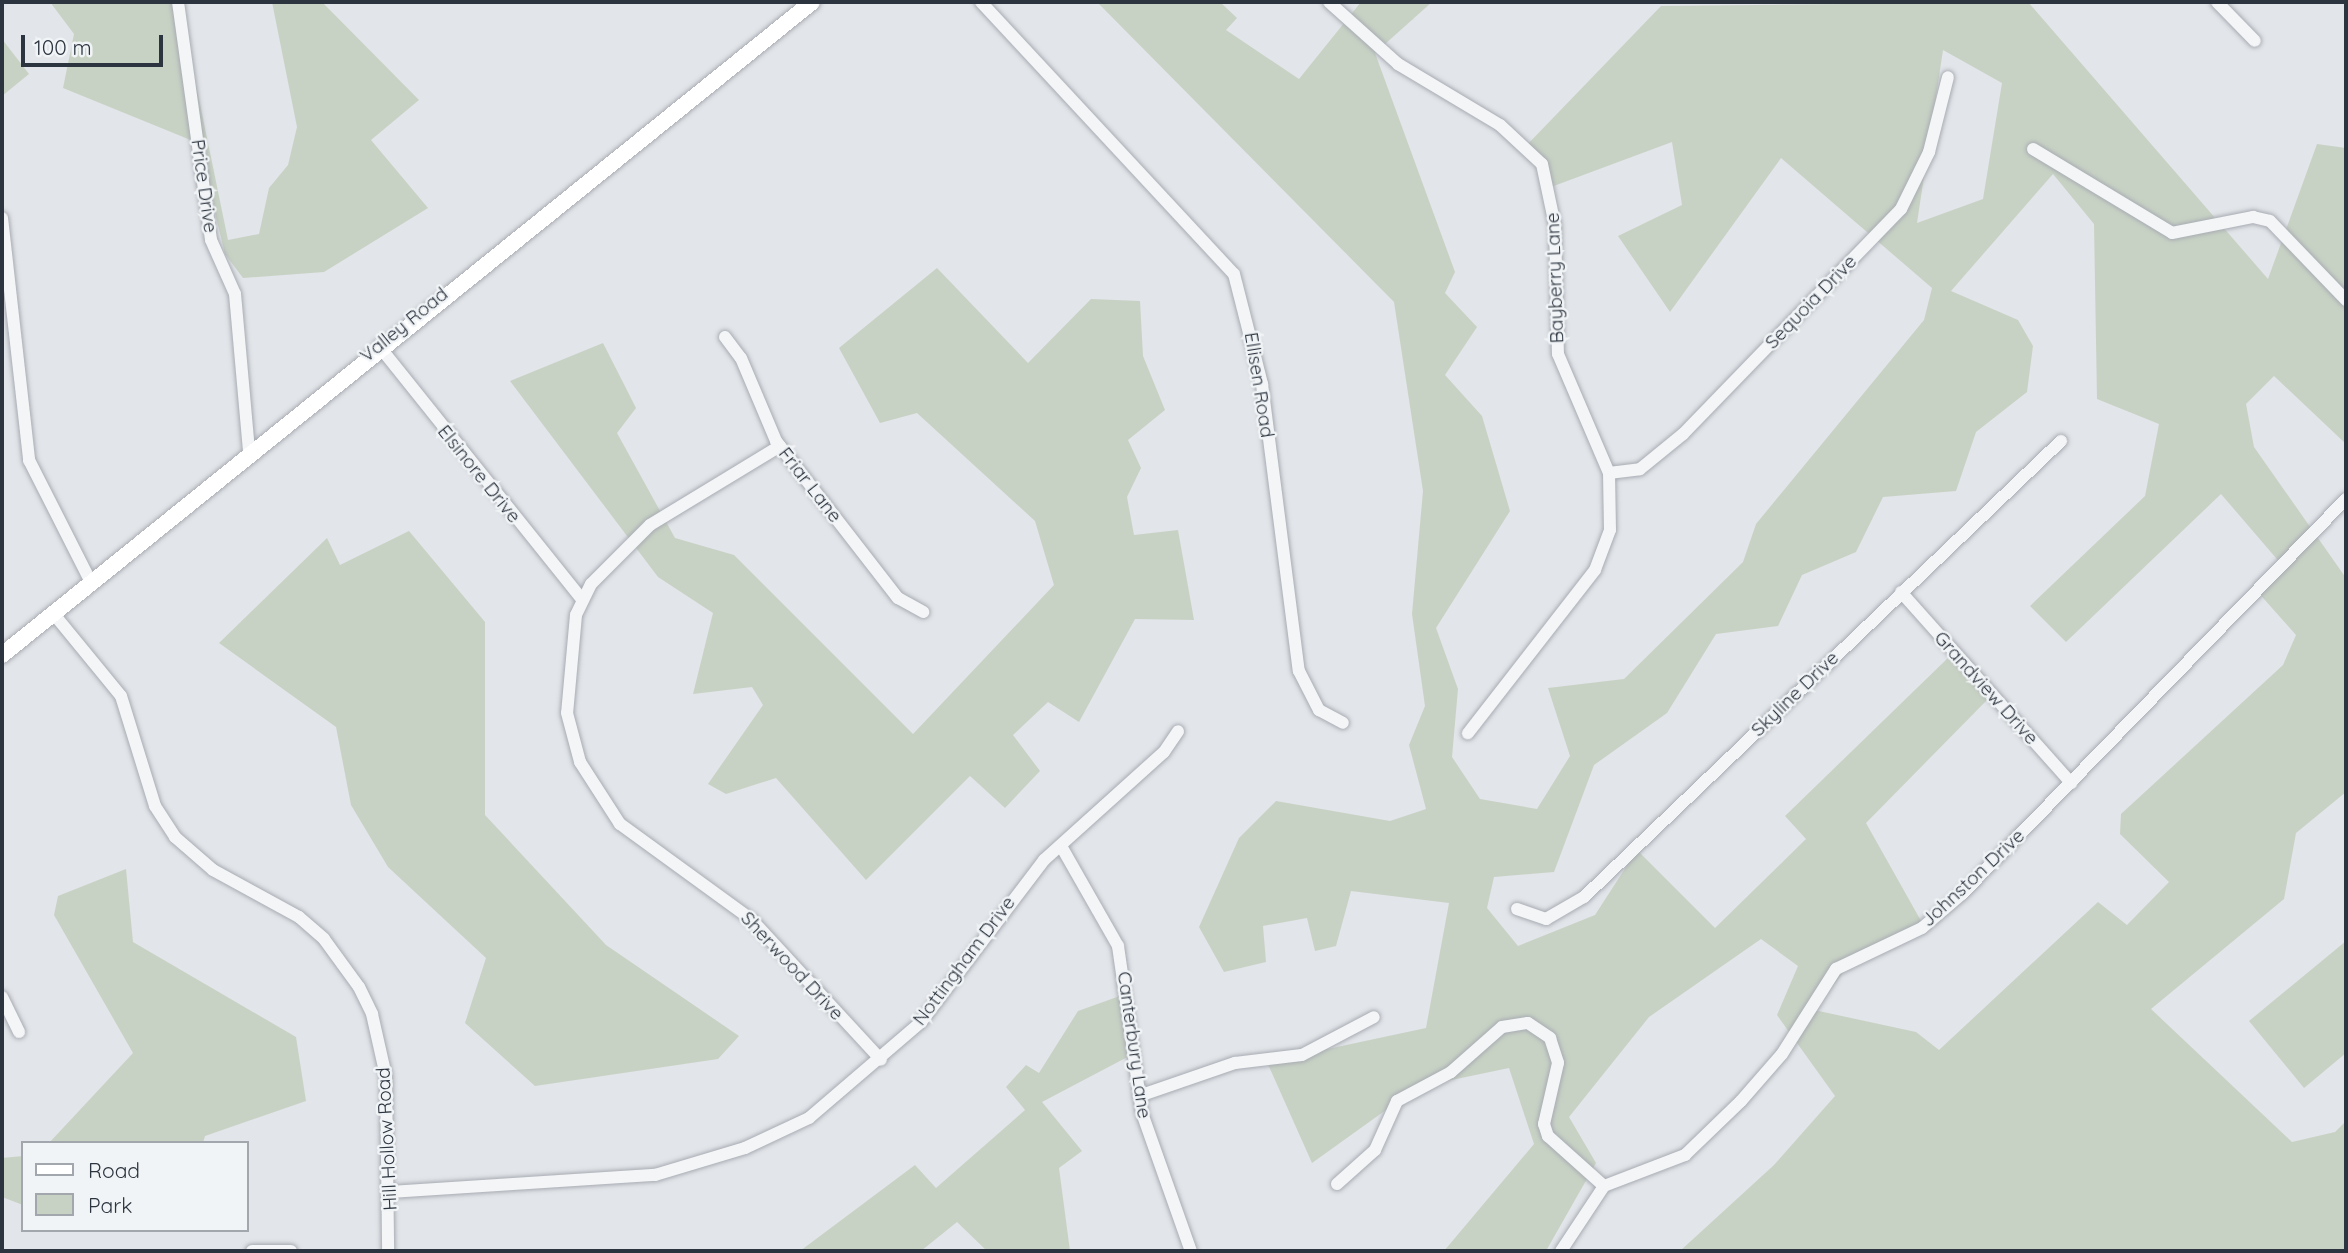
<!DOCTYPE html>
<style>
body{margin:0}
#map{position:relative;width:2348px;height:1253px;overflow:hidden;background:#e2e5e9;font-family:Quicksand,sans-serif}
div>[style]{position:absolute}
.green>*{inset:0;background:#c8d2c4}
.roads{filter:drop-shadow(0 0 2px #a8acb3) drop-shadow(0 0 2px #a8acb3)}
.minor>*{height:12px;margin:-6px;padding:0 6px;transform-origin:6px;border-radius:6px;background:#f4f5f7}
.major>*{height:16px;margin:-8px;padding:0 8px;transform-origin:8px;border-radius:8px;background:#fff}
span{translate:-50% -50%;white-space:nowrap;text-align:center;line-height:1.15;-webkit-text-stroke:5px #f1f4f6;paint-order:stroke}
.street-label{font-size:19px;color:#2c343f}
.frame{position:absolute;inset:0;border:4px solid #2c343f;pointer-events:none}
.legend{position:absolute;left:21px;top:1141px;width:228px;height:91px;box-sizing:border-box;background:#f1f4f6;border:2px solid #a2a7ad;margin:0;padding:9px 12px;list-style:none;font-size:21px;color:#2c343f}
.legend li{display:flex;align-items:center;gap:14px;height:35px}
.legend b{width:35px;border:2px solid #a2a7ad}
.scale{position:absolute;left:21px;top:35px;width:142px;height:32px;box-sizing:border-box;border:4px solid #2c343f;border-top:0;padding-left:9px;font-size:21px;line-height:24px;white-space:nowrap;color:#2c343f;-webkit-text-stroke:5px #f1f4f6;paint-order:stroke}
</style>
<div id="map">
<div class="green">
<i style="clip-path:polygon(50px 2px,179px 2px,228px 240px,259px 234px,269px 188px,288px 165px,297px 127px,272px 2px,322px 2px,419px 100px,371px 140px,428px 208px,324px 272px,243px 278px,225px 254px,198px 143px,63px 88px,74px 34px)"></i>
<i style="clip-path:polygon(evenodd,1097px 2px,1220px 2px,1237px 18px,1226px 30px,1299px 79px,1361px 2px,1432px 2px,1375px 53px,1455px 272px,1445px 293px,1477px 327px,1445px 375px,1482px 416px,1510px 511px,1436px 628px,1458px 689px,1452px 757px,1480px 799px,1537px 809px,1570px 756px,1548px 688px,1624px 679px,1743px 562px,1756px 524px,1924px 320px,1932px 288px,1781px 158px,1670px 312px,1618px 236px,1682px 205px,1672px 142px,1551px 187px,1525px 147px,1661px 6px,2028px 2px,2268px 279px,2317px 144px,2346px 148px,2346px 444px,2274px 376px,2246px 404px,2254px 447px,2346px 578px,2346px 792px,2296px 833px,2284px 899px,2151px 1009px,2292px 1142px,2335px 1132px,2346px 1121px,2346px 1251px,1680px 1251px,1774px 1165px,1835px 1096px,1777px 1015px,1798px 966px,1761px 939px,1649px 1017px,1569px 1117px,1596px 1163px,1546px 1251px,1444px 1251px,1534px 1144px,1509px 1068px,1418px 1087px,1312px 1163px,1267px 1062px,1426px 1028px,1449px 903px,1351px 891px,1336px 946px,1315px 951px,1307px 918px,1263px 926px,1266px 962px,1224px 972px,1199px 927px,1239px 838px,1276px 801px,1390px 821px,1426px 809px,1409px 745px,1425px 706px,1412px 614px,1423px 491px,1394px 302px,1097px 2px,1943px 50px,2002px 83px,1983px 199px,1917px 223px,1943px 50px,1097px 2px,2053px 174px,2094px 224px,2097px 399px,2159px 424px,2145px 496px,2030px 606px,2066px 642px,2221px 494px,2282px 565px,2256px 590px,2296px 635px,2283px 665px,2121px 814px,2120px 834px,2169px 882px,2127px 925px,2098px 902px,1939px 1050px,1916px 1032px,1814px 1010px,1851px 963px,1925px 928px,1866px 823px,1989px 698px,1951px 655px,1785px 816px,1806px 839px,1715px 928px,1637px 850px,1595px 915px,1518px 946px,1487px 908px,1494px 877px,1554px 872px,1594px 765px,1667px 713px,1716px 634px,1778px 626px,1802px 575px,1856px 552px,1883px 497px,1956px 491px,1976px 432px,2027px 392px,2033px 346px,2018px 320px,1951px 291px,2053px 174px)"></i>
<i style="clip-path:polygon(2px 39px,29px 74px,2px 96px)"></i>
<i style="clip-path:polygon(937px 268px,1028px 363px,1091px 299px,1140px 301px,1143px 356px,1165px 410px,1128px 440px,1141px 468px,1127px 497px,1134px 535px,1178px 530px,1194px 620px,1135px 619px,1079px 722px,1048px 702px,1013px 735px,1040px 771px,1005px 808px,970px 776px,866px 880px,776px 778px,726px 794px,708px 784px,763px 705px,752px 687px,693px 694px,713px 613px,658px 577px,510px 381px,603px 343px,636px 408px,617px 433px,675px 538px,734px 555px,913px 734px,1054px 585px,1035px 521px,917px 413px,880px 423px,839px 348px)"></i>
<i style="clip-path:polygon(409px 531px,485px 622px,485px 815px,606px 945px,739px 1036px,718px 1059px,535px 1086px,465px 1023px,486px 958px,388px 867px,351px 805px,336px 727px,219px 643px,327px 538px,340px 565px)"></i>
<i style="clip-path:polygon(126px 869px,133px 942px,296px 1037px,306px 1101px,205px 1136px,203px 1143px,49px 1143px,133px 1053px,54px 915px,58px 896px)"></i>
<i style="clip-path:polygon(2346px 941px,2346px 1053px,2304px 1088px,2249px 1021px)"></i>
<i style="clip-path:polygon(1131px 992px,1137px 1052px,1042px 1102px,1082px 1151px,1059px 1168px,1070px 1251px,987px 1251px,957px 1222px,921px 1251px,800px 1251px,915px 1165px,936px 1188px,1025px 1110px,1006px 1087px,1026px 1065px,1039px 1073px,1078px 1011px)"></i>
<i style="clip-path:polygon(23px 1156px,23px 1205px,2px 1197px,2px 1158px)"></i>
</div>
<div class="roads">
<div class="minor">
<i style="left:178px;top:2px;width:240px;rotate:82.1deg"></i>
<i style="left:211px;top:240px;width:59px;rotate:66deg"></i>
<i style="left:235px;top:294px;width:157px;rotate:84.9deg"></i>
<i style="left:981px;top:2px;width:371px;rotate:47.1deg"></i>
<i style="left:1234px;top:274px;width:114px;rotate:75.7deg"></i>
<i style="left:1262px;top:384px;width:289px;rotate:82.7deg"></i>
<i style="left:1299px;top:671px;width:44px;rotate:62.9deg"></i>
<i style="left:1319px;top:710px;width:27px;rotate:28deg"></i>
<i style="left:1329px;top:2px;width:93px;rotate:41.9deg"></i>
<i style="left:1398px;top:64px;width:119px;rotate:30.9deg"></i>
<i style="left:1500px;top:125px;width:57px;rotate:42.9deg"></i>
<i style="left:1542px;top:164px;width:62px;rotate:78deg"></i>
<i style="left:1555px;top:225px;width:129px;rotate:88.7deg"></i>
<i style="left:1558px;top:354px;width:129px;rotate:66.8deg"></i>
<i style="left:1609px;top:473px;width:57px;rotate:89deg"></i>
<i style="left:1610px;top:530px;width:43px;rotate:110.6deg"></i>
<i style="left:1595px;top:570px;width:207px;rotate:127.9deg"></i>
<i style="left:2217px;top:2px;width:54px;rotate:45.7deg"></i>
<i style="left:2033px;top:149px;width:162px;rotate:31.1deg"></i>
<i style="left:2172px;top:233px;width:83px;rotate:-11.2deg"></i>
<i style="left:2253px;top:217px;width:17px;rotate:13deg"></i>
<i style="left:2270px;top:221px;width:110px;rotate:46.1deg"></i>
<i style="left:2px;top:218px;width:244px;rotate:83.6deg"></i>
<i style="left:29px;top:460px;width:137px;rotate:63.1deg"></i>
<i style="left:725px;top:337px;width:26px;rotate:53deg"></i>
<i style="left:741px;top:358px;width:90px;rotate:67.1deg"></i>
<i style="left:776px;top:441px;width:199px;rotate:52.2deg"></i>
<i style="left:898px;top:598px;width:29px;rotate:29deg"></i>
<i style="left:379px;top:346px;width:324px;rotate:51.3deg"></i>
<i style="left:780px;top:446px;width:152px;rotate:148.7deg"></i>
<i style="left:650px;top:525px;width:83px;rotate:135deg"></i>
<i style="left:591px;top:584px;width:34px;rotate:116deg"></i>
<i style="left:576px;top:615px;width:98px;rotate:95.2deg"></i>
<i style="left:567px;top:713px;width:51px;rotate:75.1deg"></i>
<i style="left:580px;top:762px;width:74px;rotate:57.2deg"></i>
<i style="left:620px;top:824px;width:163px;rotate:36deg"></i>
<i style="left:752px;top:920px;width:190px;rotate:47.3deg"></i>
<i style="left:1609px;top:473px;width:31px;rotate:-7deg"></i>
<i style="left:1640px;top:469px;width:55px;rotate:-39.1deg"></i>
<i style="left:1683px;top:434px;width:313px;rotate:-45.9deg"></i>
<i style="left:1901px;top:209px;width:64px;rotate:-63.8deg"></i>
<i style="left:1929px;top:152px;width:77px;rotate:-75.8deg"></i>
<i style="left:1901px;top:592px;width:256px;rotate:48.3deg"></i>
<i style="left:53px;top:613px;width:107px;rotate:50.7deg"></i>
<i style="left:121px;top:696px;width:115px;rotate:72.8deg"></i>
<i style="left:155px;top:806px;width:37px;rotate:57deg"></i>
<i style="left:175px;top:837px;width:50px;rotate:41deg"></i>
<i style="left:213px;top:870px;width:98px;rotate:28.7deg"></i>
<i style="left:299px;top:917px;width:33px;rotate:41deg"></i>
<i style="left:324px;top:939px;width:59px;rotate:53.9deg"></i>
<i style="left:359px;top:987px;width:30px;rotate:64deg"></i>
<i style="left:372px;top:1014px;width:64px;rotate:77.3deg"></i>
<i style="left:386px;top:1076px;width:175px;rotate:89.3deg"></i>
<i style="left:1061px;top:846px;width:115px;rotate:60.3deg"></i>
<i style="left:1118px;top:946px;width:169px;rotate:81.8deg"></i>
<i style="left:1142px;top:1113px;width:146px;rotate:70.5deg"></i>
<i style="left:1517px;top:909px;width:31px;rotate:19deg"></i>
<i style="left:1546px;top:919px;width:44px;rotate:-30.1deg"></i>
<i style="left:1584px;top:897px;width:660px;rotate:-43.71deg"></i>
<i style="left:2px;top:997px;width:39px;rotate:64deg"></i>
<i style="left:1139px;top:1096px;width:102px;rotate:-19deg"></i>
<i style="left:1235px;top:1063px;width:67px;rotate:-6.8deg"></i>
<i style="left:1302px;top:1055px;width:81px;rotate:-27.8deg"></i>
<i style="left:1337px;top:1184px;width:51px;rotate:-41.8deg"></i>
<i style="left:1375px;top:1150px;width:54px;rotate:-65.8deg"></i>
<i style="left:1397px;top:1101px;width:61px;rotate:-28.2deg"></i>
<i style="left:1451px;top:1072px;width:68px;rotate:-41.4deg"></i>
<i style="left:1502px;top:1027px;width:26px;rotate:-9deg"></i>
<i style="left:1528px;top:1023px;width:27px;rotate:34deg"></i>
<i style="left:1550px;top:1038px;width:26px;rotate:72deg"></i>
<i style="left:1558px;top:1063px;width:63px;rotate:102.9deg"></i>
<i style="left:1544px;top:1124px;width:13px;rotate:72deg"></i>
<i style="left:1548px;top:1136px;width:75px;rotate:41.8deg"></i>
<i style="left:390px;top:1192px;width:266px;rotate:-3.7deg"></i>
<i style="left:655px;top:1175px;width:94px;rotate:-16.7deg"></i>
<i style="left:745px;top:1148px;width:71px;rotate:-25.1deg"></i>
<i style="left:809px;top:1118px;width:148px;rotate:-40.6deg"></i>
<i style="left:921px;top:1022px;width:203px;rotate:-52.8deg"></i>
<i style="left:1044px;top:860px;width:161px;rotate:-42deg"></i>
<i style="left:1164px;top:752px;width:25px;rotate:-56deg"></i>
<i style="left:252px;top:1251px;width:39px"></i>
<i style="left:1561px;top:1251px;width:78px;rotate:-56.5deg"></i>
<i style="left:1604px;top:1186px;width:87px;rotate:-20.9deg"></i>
<i style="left:1685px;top:1155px;width:78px;rotate:-44deg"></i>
<i style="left:1741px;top:1101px;width:62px;rotate:-48.9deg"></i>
<i style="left:1782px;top:1054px;width:101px;rotate:-57.6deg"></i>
<i style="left:1836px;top:969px;width:95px;rotate:-25.5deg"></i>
<i style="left:1922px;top:928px;width:52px;rotate:-40.4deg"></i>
<i style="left:1962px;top:894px;width:551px;rotate:-45.81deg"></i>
</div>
<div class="major">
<i style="left:2px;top:655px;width:1040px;rotate:-38.87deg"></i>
</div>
</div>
<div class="street-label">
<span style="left:204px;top:186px;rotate:82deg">Price Drive</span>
<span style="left:1555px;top:278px;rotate:-92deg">Bayberry Lane</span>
<span style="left:1811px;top:302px;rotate:-46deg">Sequoia Drive</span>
<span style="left:404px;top:325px;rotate:-39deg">Valley Road</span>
<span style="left:1259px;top:385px;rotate:81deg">Ellisen Road</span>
<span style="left:479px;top:474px;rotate:51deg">Elsinore Drive</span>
<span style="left:810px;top:485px;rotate:52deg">Friar Lane</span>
<span style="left:1986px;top:688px;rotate:48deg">Grandview Drive</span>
<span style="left:1795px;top:694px;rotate:-44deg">Skyline Drive</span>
<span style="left:1973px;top:878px;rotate:-43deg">Johnston Drive</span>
<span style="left:964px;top:961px;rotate:-53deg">Nottingham Drive</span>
<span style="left:792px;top:966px;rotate:47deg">Sherwood Drive</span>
<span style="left:1134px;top:1045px;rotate:82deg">Canterbury Lane</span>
<span style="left:387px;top:1139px;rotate:-93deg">Hill Hollow Road</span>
</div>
<div class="frame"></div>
<ul class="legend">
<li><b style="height:9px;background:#fff"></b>Road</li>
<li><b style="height:19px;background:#c8d2c4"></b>Park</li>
</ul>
<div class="scale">100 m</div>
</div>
